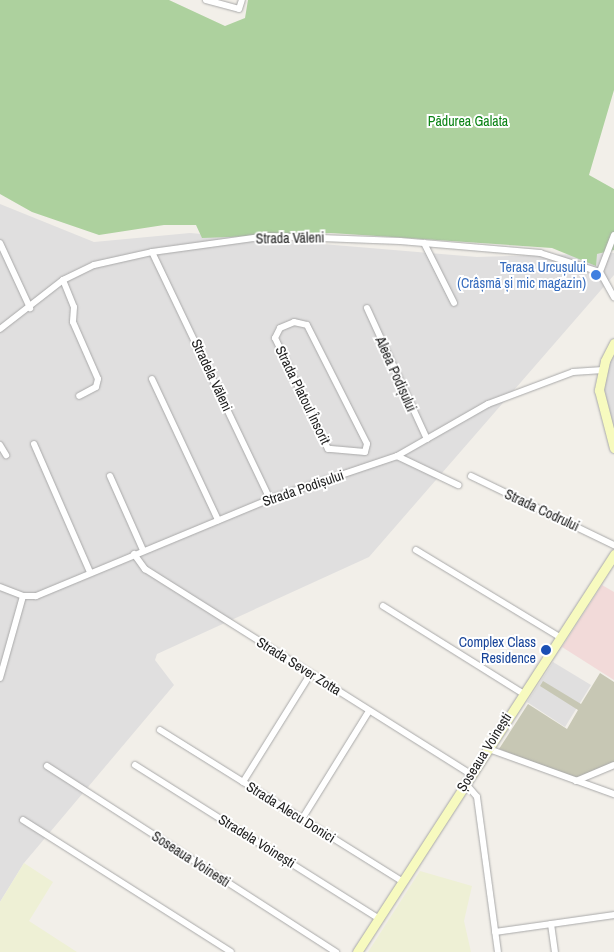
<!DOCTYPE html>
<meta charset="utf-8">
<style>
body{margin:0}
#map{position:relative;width:614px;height:952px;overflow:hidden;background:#f2efe9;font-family:"Archivo Narrow",sans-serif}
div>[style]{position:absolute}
.residential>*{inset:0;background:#e0dfdf}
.commercial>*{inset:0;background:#f2dad9}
.construction>*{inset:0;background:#c7c7b4}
.farmland>*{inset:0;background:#eef0d5}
.forest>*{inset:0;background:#add19e}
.roads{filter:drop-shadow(0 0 1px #a9a9a9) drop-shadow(0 0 1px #a9a9a9)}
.street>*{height:6px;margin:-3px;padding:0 3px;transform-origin:3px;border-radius:3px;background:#fff}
.secondary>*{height:9px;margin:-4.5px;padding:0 4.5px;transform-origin:4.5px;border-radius:4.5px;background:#f7fabf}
.dots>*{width:14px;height:14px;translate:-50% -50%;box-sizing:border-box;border:2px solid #fff;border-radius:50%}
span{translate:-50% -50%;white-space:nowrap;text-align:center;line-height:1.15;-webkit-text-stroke:4px #fff;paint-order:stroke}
.park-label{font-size:14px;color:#0c8416}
.street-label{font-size:14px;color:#222}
.shop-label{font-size:14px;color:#366cbe}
.right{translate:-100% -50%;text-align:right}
.transit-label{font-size:14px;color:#164399}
</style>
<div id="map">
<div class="residential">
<i style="clip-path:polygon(0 204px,94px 242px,190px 233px,477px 257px,614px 253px,614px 275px,369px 557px,157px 654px,155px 660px,174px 685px,24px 863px,0 902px)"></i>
<i style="clip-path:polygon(614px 351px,614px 439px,602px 386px)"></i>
<i style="clip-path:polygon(553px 662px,591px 685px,565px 727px,527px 702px)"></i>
</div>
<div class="commercial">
<i style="clip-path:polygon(602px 585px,614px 592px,614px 680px,562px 647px)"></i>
</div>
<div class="construction">
<i style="clip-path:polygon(600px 673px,614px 682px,614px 763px,578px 779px,499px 749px,528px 704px,567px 729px,578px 710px,540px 686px,543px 681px,581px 704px)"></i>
</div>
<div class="farmland">
<i style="clip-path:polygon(24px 863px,53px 882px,29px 921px,77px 952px,0 952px,0 902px)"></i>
<i style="clip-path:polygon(420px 871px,472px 886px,464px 921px,471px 952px,368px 952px)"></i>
</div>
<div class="forest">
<i style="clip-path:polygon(0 0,169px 0,225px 26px,245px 18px,248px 0,614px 0,614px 90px,589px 175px,614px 189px,614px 250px,597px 254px,596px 266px,552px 248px,392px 237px,331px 233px,202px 238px,196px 225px,164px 225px,99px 235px,32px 212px,0 194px)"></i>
</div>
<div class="roads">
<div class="street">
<i style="left:206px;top:0;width:34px;rotate:15deg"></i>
<i style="left:239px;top:9px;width:9px;rotate:-72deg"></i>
<i style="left:614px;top:235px;width:40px;rotate:111deg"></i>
<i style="left:600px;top:272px;width:29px;rotate:61deg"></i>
<i style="left:0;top:243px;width:72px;rotate:65.2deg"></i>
<i style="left:424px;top:243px;width:67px;rotate:63.4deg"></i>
<i style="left:152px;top:252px;width:274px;rotate:64.5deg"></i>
<i style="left:63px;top:280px;width:29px;rotate:68deg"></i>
<i style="left:74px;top:307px;width:15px;rotate:94deg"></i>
<i style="left:73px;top:322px;width:62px;rotate:66.3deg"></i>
<i style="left:98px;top:379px;width:8px;rotate:104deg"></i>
<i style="left:96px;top:387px;width:19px;rotate:152deg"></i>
<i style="left:367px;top:308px;width:144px;rotate:65.4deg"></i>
<i style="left:294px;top:322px;width:13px;rotate:13deg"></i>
<i style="left:307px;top:325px;width:133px;rotate:63.2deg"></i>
<i style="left:367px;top:444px;width:8px;rotate:104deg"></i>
<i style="left:365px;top:452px;width:37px;rotate:-175deg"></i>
<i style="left:328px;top:449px;width:123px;rotate:-115.5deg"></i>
<i style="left:275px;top:338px;width:11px;rotate:-63deg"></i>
<i style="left:280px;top:328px;width:15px;rotate:-23deg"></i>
<i style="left:0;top:329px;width:80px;rotate:-37.9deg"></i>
<i style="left:63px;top:280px;width:34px;rotate:-26deg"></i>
<i style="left:94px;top:265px;width:59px;rotate:-12.6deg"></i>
<i style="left:152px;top:252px;width:117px;rotate:-7.9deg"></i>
<i style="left:268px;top:236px;width:132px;rotate:2.2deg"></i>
<i style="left:400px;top:241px;width:141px;rotate:4.9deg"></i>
<i style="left:540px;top:253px;width:63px;rotate:17.6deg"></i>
<i style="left:152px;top:379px;width:156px;rotate:64.9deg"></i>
<i style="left:34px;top:444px;width:140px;rotate:66.4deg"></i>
<i style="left:0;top:445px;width:12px;rotate:59deg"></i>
<i style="left:397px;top:456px;width:68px;rotate:25.4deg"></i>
<i style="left:110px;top:476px;width:81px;rotate:66deg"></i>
<i style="left:471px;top:476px;width:159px;rotate:25.8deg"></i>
<i style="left:416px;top:550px;width:166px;rotate:31.2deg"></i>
<i style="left:134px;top:554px;width:19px;rotate:54deg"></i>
<i style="left:145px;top:569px;width:384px;rotate:32.2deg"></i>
<i style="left:0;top:587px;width:25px;rotate:21deg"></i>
<i style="left:23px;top:596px;width:13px"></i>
<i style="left:36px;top:596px;width:253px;rotate:-22.5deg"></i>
<i style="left:270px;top:499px;width:134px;rotate:-18.7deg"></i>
<i style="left:397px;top:456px;width:105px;rotate:-29.7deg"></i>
<i style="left:488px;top:404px;width:91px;rotate:-20.6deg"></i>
<i style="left:573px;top:372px;width:30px;rotate:-4deg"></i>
<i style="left:383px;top:606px;width:164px;rotate:32deg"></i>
<i style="left:0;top:678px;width:85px;rotate:-74.3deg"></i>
<i style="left:160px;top:730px;width:285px;rotate:32deg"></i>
<i style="left:486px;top:748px;width:136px;rotate:19.8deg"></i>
<i style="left:135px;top:765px;width:287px;rotate:32.2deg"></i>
<i style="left:47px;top:766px;width:344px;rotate:32.8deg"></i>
<i style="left:576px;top:781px;width:41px;rotate:-22.8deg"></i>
<i style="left:243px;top:782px;width:128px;rotate:-58deg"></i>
<i style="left:465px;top:783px;width:18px;rotate:49deg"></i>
<i style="left:477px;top:797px;width:156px;rotate:82.3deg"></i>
<i style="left:302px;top:819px;width:127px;rotate:-58.2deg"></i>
<i style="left:23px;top:820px;width:246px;rotate:32.4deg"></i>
<i style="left:551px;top:924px;width:64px;rotate:-8.1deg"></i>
<i style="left:495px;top:932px;width:57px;rotate:-8.1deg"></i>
<i style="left:551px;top:924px;width:28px;rotate:82deg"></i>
</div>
<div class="secondary">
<i style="left:614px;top:343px;width:20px;rotate:117deg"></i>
<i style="left:605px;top:361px;width:30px;rotate:102deg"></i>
<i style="left:599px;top:390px;width:60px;rotate:75.5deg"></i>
<i style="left:357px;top:952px;width:474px;rotate:-57.1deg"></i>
</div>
</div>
<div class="dots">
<i style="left:596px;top:275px;background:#3f7fe0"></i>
<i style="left:546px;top:650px;background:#1a4fb4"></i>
</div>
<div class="park-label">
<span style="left:468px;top:121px">Pădurea Galata</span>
</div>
<div class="street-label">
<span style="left:290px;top:238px;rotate:-1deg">Strada Văleni</span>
<span style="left:396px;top:374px;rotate:66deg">Aleea Podișului</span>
<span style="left:212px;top:375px;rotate:65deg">Stradela Văleni</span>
<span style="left:303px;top:395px;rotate:64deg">Strada Platoul Însorit</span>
<span style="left:303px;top:488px;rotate:-19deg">Strada Podișului</span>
<span style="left:542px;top:510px;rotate:25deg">Strada Codrului</span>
<span style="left:299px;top:666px;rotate:32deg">Strada Sever Zotta</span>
<span style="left:484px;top:752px;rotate:-58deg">Șoseaua Voinești</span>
<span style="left:291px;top:812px;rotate:32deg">Strada Alecu Donici</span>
<span style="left:257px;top:841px;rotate:32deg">Stradela Voinești</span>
<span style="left:191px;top:859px;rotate:33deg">Soseaua Voinesti</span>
</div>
<div class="shop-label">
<span class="right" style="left:586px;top:275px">Terasa Urcușului<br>(Crâșmă și mic magazin)</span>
</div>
<div class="transit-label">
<span class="right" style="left:536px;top:650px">Complex Class<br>Residence</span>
</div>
</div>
